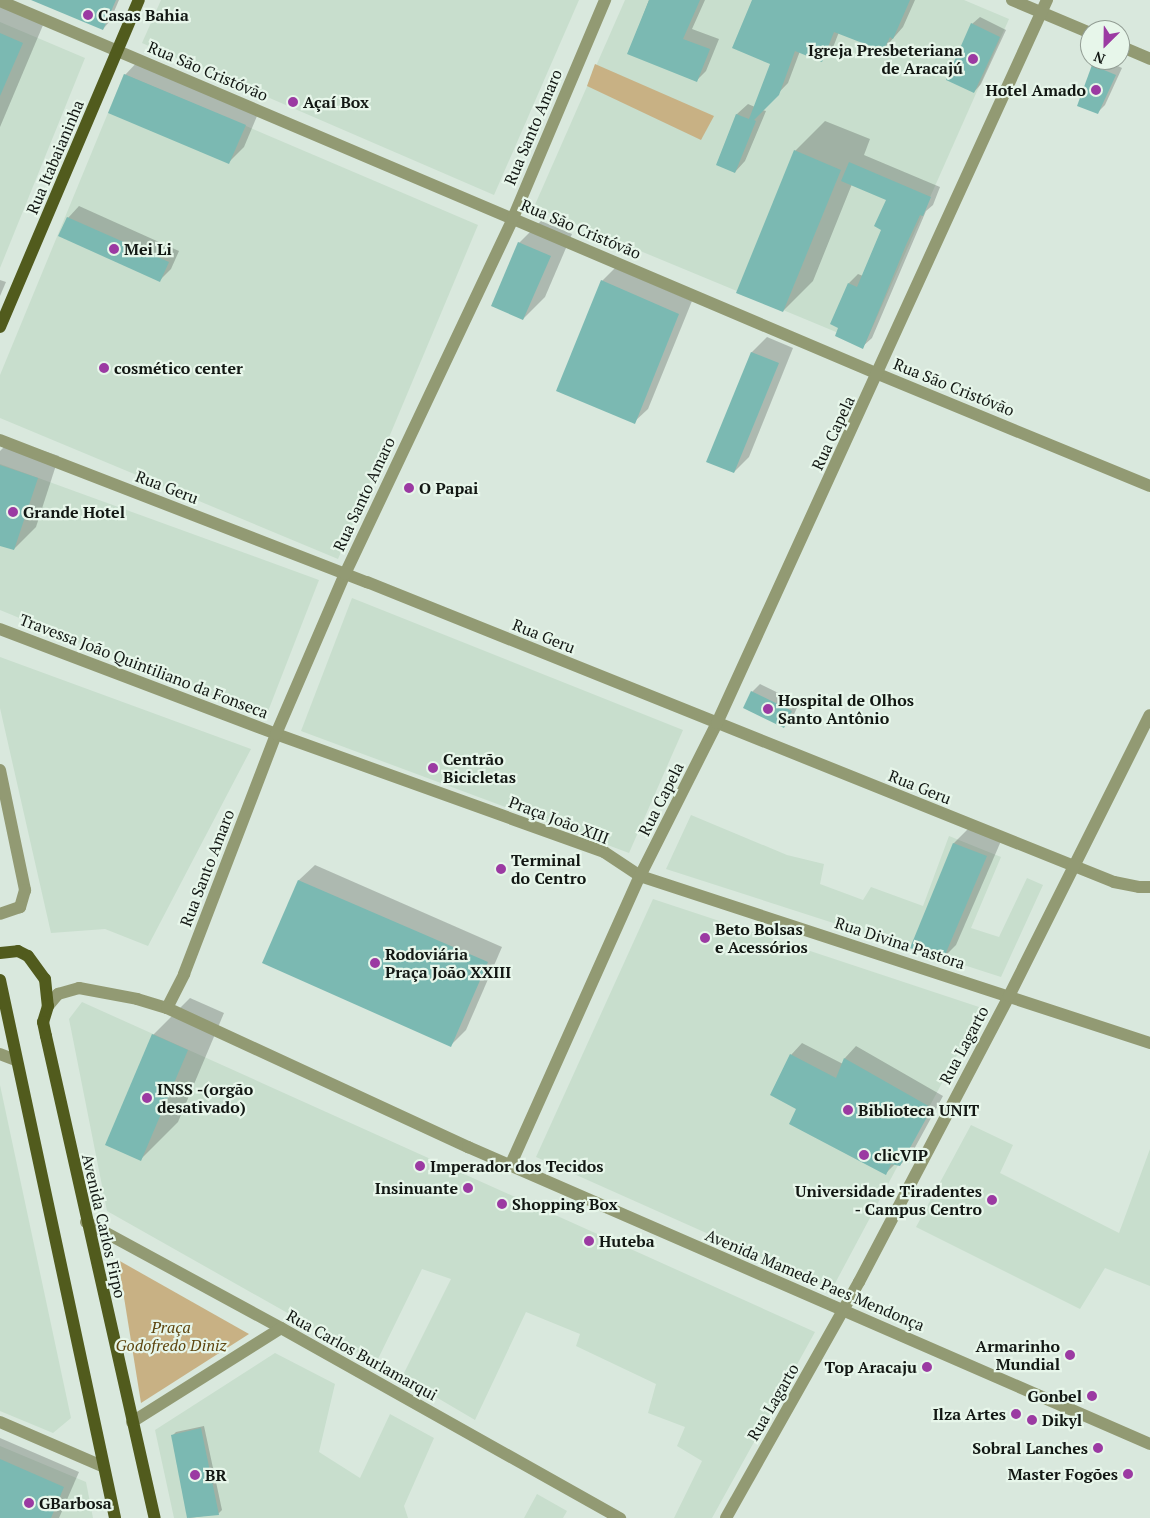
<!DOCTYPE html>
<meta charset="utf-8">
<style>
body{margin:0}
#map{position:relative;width:1150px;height:1518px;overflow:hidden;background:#d9e8dd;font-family:"PT Serif",serif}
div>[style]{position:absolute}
.built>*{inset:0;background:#c8decd}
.green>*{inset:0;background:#c8b184}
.shadow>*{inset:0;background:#0003}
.building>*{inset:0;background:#7bb9b2}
.minor>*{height:12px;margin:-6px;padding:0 6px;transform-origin:6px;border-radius:6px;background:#929a73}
.major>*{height:12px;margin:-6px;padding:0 6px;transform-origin:6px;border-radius:6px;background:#515b1d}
.dots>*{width:14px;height:14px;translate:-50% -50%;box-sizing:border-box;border:2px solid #e7f6ea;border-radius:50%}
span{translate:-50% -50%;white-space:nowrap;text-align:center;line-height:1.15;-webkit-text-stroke:4.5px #e7f6ea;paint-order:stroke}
.poi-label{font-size:16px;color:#121713;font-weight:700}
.left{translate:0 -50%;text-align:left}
.right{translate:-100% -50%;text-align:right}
.street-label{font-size:16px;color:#121713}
.park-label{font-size:16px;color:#5d440d;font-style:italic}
.north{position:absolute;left:1080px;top:20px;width:50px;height:50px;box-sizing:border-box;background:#e7f6ea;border:1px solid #929d94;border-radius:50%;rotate:203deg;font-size:14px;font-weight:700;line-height:20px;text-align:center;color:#121713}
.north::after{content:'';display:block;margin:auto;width:18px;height:22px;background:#9b3aa2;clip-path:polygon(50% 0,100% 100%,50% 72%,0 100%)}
</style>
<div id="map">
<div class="built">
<i style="clip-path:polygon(161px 0,579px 0,494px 195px,142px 43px)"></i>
<i style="clip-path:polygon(625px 0,964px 0,1009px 19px,865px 344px,534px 207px)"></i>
<i style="clip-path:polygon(0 22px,85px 58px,0 268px)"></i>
<i style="clip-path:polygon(124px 74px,478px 225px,338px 559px,0 418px,0 375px)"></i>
<i style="clip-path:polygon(0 464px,319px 580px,265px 719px,0 610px)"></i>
<i style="clip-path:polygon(352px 598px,683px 730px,629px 853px,301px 731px)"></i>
<i style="clip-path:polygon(0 657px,251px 749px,148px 946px,105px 929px,51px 933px,0 708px)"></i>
<i style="clip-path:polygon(691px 815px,787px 855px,824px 864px,820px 884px,863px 900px,871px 887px,923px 906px,949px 836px,1001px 857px,971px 928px,999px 937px,1027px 878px,1043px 885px,1001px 977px,666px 869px)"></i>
<i style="clip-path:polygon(653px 899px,982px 1008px,832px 1289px,536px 1157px)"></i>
<i style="clip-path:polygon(82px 1002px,815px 1332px,712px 1518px,674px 1518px,702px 1461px,677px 1446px,685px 1427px,648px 1413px,656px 1384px,576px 1346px,580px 1334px,526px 1312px,475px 1420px,402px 1377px,451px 1279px,422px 1269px,376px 1363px,107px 1211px,69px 1019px)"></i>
<i style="clip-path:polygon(0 1085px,71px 1418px,53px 1433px,0 1411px)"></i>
<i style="clip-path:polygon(971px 1125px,1013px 1145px,1000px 1173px,1119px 1233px,1150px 1149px,1150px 1286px,1105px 1268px,1080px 1309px,916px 1227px)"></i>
<i style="clip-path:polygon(275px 1353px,335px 1384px,319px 1452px,360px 1478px,390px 1414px,434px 1438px,404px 1506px,408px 1518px,174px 1518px,155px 1430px)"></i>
<i style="clip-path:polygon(0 1446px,86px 1482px,93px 1518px,0 1518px)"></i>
<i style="clip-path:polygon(537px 1494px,567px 1511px,563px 1518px,524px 1518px)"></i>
</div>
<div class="green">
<i style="clip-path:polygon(595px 64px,714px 116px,701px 140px,587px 86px)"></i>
<i style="clip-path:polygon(118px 1260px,249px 1334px,141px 1403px)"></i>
</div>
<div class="shadow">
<i style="clip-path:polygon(0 0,46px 18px,0 127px)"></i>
<i style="clip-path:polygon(34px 0,119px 0,110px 21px,103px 29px)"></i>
<i style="clip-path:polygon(649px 0,705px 0,692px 29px,719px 39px,706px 71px,696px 81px,629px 53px)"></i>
<i style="clip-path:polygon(753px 0,915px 0,903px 27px,883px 50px,839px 32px,832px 50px,822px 60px,800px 51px,788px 83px,762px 110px,766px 111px,745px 161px,735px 172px,717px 164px,737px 114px,748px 104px,755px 107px,772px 63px)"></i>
<i style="clip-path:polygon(980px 17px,1006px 30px,981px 84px,974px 92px,972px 24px)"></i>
<i style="clip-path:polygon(140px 59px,260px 109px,244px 147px,229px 162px,125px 75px)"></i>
<i style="clip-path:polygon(1099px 60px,1105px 60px,1122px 68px,1105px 105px,1098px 112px,1093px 66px)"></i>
<i style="clip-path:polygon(825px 121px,870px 139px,864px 155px,940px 187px,933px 205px,926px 211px,872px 338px,862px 347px,849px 283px,858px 274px,863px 276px,883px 229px,888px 199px,852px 184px,813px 281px,783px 311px,795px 151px)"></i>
<i style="clip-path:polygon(79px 206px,179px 251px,171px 269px,160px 280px,68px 218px)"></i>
<i style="clip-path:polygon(541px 221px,572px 234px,545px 297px,523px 319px,519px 243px)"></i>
<i style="clip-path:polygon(615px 268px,692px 301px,648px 409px,634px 422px,602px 281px)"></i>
<i style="clip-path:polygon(0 280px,6px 282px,0 296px)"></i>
<i style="clip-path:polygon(767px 337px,793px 348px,749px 457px,734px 472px,708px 461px,752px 352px)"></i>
<i style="clip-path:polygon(11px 440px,59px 456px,36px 527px,14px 549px,0 544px,0 451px)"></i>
<i style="clip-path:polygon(760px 684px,799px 703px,792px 719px,784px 726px,745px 707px,752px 692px)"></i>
<i style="clip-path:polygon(969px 828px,1001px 841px,956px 945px,941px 960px,954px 843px)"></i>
<i style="clip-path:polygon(315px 865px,502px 947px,466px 1030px,451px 1045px,264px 963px,299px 880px)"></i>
<i style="clip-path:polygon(190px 998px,224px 1013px,178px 1122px,141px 1159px,153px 1035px)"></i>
<i style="clip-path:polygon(802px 1043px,843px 1064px,845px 1058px,856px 1046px,943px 1096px,912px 1153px,900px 1165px,895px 1164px,886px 1173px,798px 1108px,791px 1055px)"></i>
<i style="clip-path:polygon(204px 1426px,222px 1510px,218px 1514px,189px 1518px,173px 1435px,176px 1432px)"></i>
<i style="clip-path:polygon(0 1438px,79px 1472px,59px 1518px,0 1518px)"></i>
</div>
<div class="building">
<i style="clip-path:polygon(31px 0,116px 0,103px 30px)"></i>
<i style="clip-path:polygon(649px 0,700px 0,683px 39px,710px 49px,697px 82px,627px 54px)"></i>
<i style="clip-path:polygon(752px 0,910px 0,893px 39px,890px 37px,883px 51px,834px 32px,822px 62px,795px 51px,779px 95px,754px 120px,756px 121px,735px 173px,716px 165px,736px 114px,749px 119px,770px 64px,732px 48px)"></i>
<i style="clip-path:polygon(971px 23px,1000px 37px,974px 93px,946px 80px)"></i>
<i style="clip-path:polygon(0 33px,23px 43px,0 96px)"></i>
<i style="clip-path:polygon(1092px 65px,1116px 75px,1098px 114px,1077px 106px)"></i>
<i style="clip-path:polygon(124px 74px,246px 125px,229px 164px,108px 113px)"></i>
<i style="clip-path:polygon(794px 150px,841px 170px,783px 312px,736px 293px)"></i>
<i style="clip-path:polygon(849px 162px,931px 197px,923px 216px,920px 215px,906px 245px,863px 349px,835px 336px,838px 328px,830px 324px,848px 283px,857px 287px,881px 230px,874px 226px,886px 200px,841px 181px)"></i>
<i style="clip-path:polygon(67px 217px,169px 262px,160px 282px,58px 236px)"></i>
<i style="clip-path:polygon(518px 242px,551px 256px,523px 320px,491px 306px)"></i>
<i style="clip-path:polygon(601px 280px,679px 314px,635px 424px,556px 391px)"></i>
<i style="clip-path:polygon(751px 352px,779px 363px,734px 473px,706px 462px)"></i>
<i style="clip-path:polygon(0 465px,38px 478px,14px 550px,0 546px)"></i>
<i style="clip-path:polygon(751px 691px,792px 711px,784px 728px,743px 708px)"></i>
<i style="clip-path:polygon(953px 843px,987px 856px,942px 962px,910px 948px)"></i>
<i style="clip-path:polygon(298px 880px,488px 962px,451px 1047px,262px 963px)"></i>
<i style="clip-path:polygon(152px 1034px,188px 1050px,141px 1161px,105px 1145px)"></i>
<i style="clip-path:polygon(790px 1054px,836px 1078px,844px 1058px,932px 1108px,900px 1166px,891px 1164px,886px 1175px,789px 1124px,796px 1109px,770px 1095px)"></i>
<i style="clip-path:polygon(201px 1428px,219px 1515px,187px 1518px,171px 1435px)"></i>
<i style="clip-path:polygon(0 1459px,64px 1487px,51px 1518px,0 1518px)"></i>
</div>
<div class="minor">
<i style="left:1012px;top:0;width:85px;rotate:22.9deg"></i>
<i style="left:0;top:1px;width:954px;rotate:23.02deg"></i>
<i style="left:878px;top:374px;width:294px;rotate:22.4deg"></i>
<i style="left:1120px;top:46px;width:33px;rotate:23deg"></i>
<i style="left:0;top:440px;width:394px;rotate:21.2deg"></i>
<i style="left:367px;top:582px;width:805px;rotate:21.88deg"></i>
<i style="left:1114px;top:882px;width:25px;rotate:11deg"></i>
<i style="left:1139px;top:887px;width:11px"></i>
<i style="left:0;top:629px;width:295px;rotate:20.8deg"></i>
<i style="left:276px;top:734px;width:349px;rotate:19.8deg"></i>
<i style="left:604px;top:852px;width:43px;rotate:33.7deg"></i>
<i style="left:640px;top:876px;width:537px;rotate:18.13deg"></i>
<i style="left:0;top:770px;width:123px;rotate:78.2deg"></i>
<i style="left:25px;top:890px;width:18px;rotate:106deg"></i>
<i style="left:20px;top:907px;width:21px;rotate:161deg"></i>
<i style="left:48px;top:1006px;width:16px;rotate:-50deg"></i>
<i style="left:58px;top:994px;width:22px;rotate:-16deg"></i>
<i style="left:79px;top:988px;width:59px;rotate:10.7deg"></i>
<i style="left:137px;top:999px;width:31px;rotate:17deg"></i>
<i style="left:167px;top:1008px;width:332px;rotate:24.8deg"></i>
<i style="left:468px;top:1147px;width:744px;rotate:23.53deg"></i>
<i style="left:167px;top:1008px;width:38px;rotate:-63deg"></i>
<i style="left:184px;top:974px;width:257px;rotate:-69deg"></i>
<i style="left:276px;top:734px;width:174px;rotate:-66.7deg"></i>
<i style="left:345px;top:574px;width:394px;rotate:-64.7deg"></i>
<i style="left:513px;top:218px;width:237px;rotate:-67.1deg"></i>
<i style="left:0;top:1054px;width:17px;rotate:21deg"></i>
<i style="left:510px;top:1166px;width:318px;rotate:-65.9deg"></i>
<i style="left:640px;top:876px;width:171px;rotate:-63.3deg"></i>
<i style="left:717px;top:723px;width:795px;rotate:-65.47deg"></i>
<i style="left:86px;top:1222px;width:222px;rotate:28.5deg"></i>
<i style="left:281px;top:1328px;width:389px;rotate:29.3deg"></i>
<i style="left:0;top:1422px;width:111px;rotate:23.3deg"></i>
<i style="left:132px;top:1422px;width:176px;rotate:-32.2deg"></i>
<i style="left:726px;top:1518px;width:271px;rotate:-60.6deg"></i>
<i style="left:859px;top:1282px;width:323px;rotate:-62.3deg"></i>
<i style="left:1009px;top:996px;width:314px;rotate:-63.4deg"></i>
</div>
<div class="major">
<i style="left:0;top:327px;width:355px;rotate:-67deg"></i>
<i style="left:0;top:953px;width:18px;rotate:-6deg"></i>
<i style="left:18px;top:951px;width:11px;rotate:27deg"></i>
<i style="left:28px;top:956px;width:29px;rotate:54deg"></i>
<i style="left:45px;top:979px;width:27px;rotate:84deg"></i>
<i style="left:48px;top:1006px;width:17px;rotate:107deg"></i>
<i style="left:43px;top:1022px;width:14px;rotate:78deg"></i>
<i style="left:46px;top:1036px;width:494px;rotate:77.3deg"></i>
<i style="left:0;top:980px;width:550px;rotate:77.93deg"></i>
</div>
<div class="dots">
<i style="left:88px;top:15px;background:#9b3aa2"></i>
<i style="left:973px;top:59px;background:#9b3aa2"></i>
<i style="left:1096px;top:90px;background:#9b3aa2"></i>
<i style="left:293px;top:102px;background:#9b3aa2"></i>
<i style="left:114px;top:249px;background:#9b3aa2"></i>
<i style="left:104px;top:368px;background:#9b3aa2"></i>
<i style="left:409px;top:488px;background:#9b3aa2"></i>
<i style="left:13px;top:512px;background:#9b3aa2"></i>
<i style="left:768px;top:709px;background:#9b3aa2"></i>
<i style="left:433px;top:768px;background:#9b3aa2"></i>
<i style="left:501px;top:869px;background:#9b3aa2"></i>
<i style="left:705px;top:938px;background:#9b3aa2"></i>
<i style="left:375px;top:963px;background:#9b3aa2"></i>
<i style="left:147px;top:1098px;background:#9b3aa2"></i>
<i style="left:848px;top:1110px;background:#9b3aa2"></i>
<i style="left:864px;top:1155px;background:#9b3aa2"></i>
<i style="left:420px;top:1166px;background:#9b3aa2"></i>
<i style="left:468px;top:1188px;background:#9b3aa2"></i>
<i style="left:992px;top:1200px;background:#9b3aa2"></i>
<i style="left:502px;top:1204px;background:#9b3aa2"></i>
<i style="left:589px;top:1241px;background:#9b3aa2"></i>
<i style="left:1070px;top:1355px;background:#9b3aa2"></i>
<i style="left:927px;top:1367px;background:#9b3aa2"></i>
<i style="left:1092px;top:1396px;background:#9b3aa2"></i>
<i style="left:1016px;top:1414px;background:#9b3aa2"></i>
<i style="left:1032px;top:1420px;background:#9b3aa2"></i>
<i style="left:1098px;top:1448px;background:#9b3aa2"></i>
<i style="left:1128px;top:1474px;background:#9b3aa2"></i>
<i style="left:195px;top:1475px;background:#9b3aa2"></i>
<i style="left:29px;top:1503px;background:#9b3aa2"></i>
</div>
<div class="poi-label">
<span class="left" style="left:98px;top:15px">Casas Bahia</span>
<span class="right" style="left:963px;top:59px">Igreja Presbeteriana<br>de Aracajú</span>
<span class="right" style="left:1086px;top:90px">Hotel Amado</span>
<span class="left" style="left:303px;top:102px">Açaí Box</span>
<span class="left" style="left:124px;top:249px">Mei Li</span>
<span class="left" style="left:114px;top:368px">cosmético center</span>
<span class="left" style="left:419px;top:488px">O Papai</span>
<span class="left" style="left:23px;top:512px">Grande Hotel</span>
<span class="left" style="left:778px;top:709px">Hospital de Olhos<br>Santo Antônio</span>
<span class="left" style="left:443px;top:768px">Centrão<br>Bicicletas</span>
<span class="left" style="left:511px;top:869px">Terminal<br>do Centro</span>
<span class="left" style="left:715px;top:938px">Beto Bolsas<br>e Acessórios</span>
<span class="left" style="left:385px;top:963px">Rodoviária<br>Praça João XXIII</span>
<span class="left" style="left:157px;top:1098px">INSS -(orgão<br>desativado)</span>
<span class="left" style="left:858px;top:1110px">Biblioteca UNIT</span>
<span class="left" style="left:874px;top:1155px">clicVIP</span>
<span class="left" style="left:430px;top:1166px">Imperador dos Tecidos</span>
<span class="right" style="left:458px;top:1188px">Insinuante</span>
<span class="right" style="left:982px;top:1200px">Universidade Tiradentes<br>- Campus Centro</span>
<span class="left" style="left:512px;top:1204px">Shopping Box</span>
<span class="left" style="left:599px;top:1241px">Huteba</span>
<span class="right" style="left:1060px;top:1355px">Armarinho<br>Mundial</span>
<span class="right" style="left:917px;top:1367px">Top Aracaju</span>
<span class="right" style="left:1082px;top:1396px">Gonbel</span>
<span class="right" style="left:1006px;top:1414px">Ilza Artes</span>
<span class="left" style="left:1042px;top:1420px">Dikyl</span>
<span class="right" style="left:1088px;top:1448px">Sobral Lanches</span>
<span class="right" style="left:1118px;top:1474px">Master Fogões</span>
<span class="left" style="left:205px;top:1475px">BR</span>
<span class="left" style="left:39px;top:1503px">GBarbosa</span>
</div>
<div class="street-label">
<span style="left:208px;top:71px;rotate:23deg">Rua São Cristóvão</span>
<span style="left:533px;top:127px;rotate:-67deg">Rua Santo Amaro</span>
<span style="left:55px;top:157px;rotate:-67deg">Rua Itabaianinha</span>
<span style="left:581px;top:229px;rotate:23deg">Rua São Cristóvão</span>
<span style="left:954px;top:387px;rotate:22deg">Rua São Cristóvão</span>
<span style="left:833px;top:433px;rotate:-65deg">Rua Capela</span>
<span style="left:167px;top:487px;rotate:21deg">Rua Geru</span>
<span style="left:364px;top:494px;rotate:-65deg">Rua Santo Amaro</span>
<span style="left:544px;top:636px;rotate:22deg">Rua Geru</span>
<span style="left:144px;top:666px;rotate:21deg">Travessa João Quintiliano da Fonseca</span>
<span style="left:920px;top:787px;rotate:22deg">Rua Geru</span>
<span style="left:661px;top:799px;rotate:-63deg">Rua Capela</span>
<span style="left:559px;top:820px;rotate:21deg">Praça João XIII</span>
<span style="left:207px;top:868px;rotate:-69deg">Rua Santo Amaro</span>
<span style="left:900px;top:943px;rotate:18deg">Rua Divina Pastora</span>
<span style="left:964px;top:1045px;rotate:-62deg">Rua Lagarto</span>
<span style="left:104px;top:1226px;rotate:77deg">Avenida Carlos Firpo</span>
<span style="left:815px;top:1280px;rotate:23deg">Avenida Mamede Paes Mendonça</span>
<span style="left:362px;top:1355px;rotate:29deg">Rua Carlos Burlamarqui</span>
<span style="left:773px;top:1402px;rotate:-60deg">Rua Lagarto</span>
</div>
<div class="park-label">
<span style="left:171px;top:1336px">Praça<br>Godofredo Diniz</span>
</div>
<div class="north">N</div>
</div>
